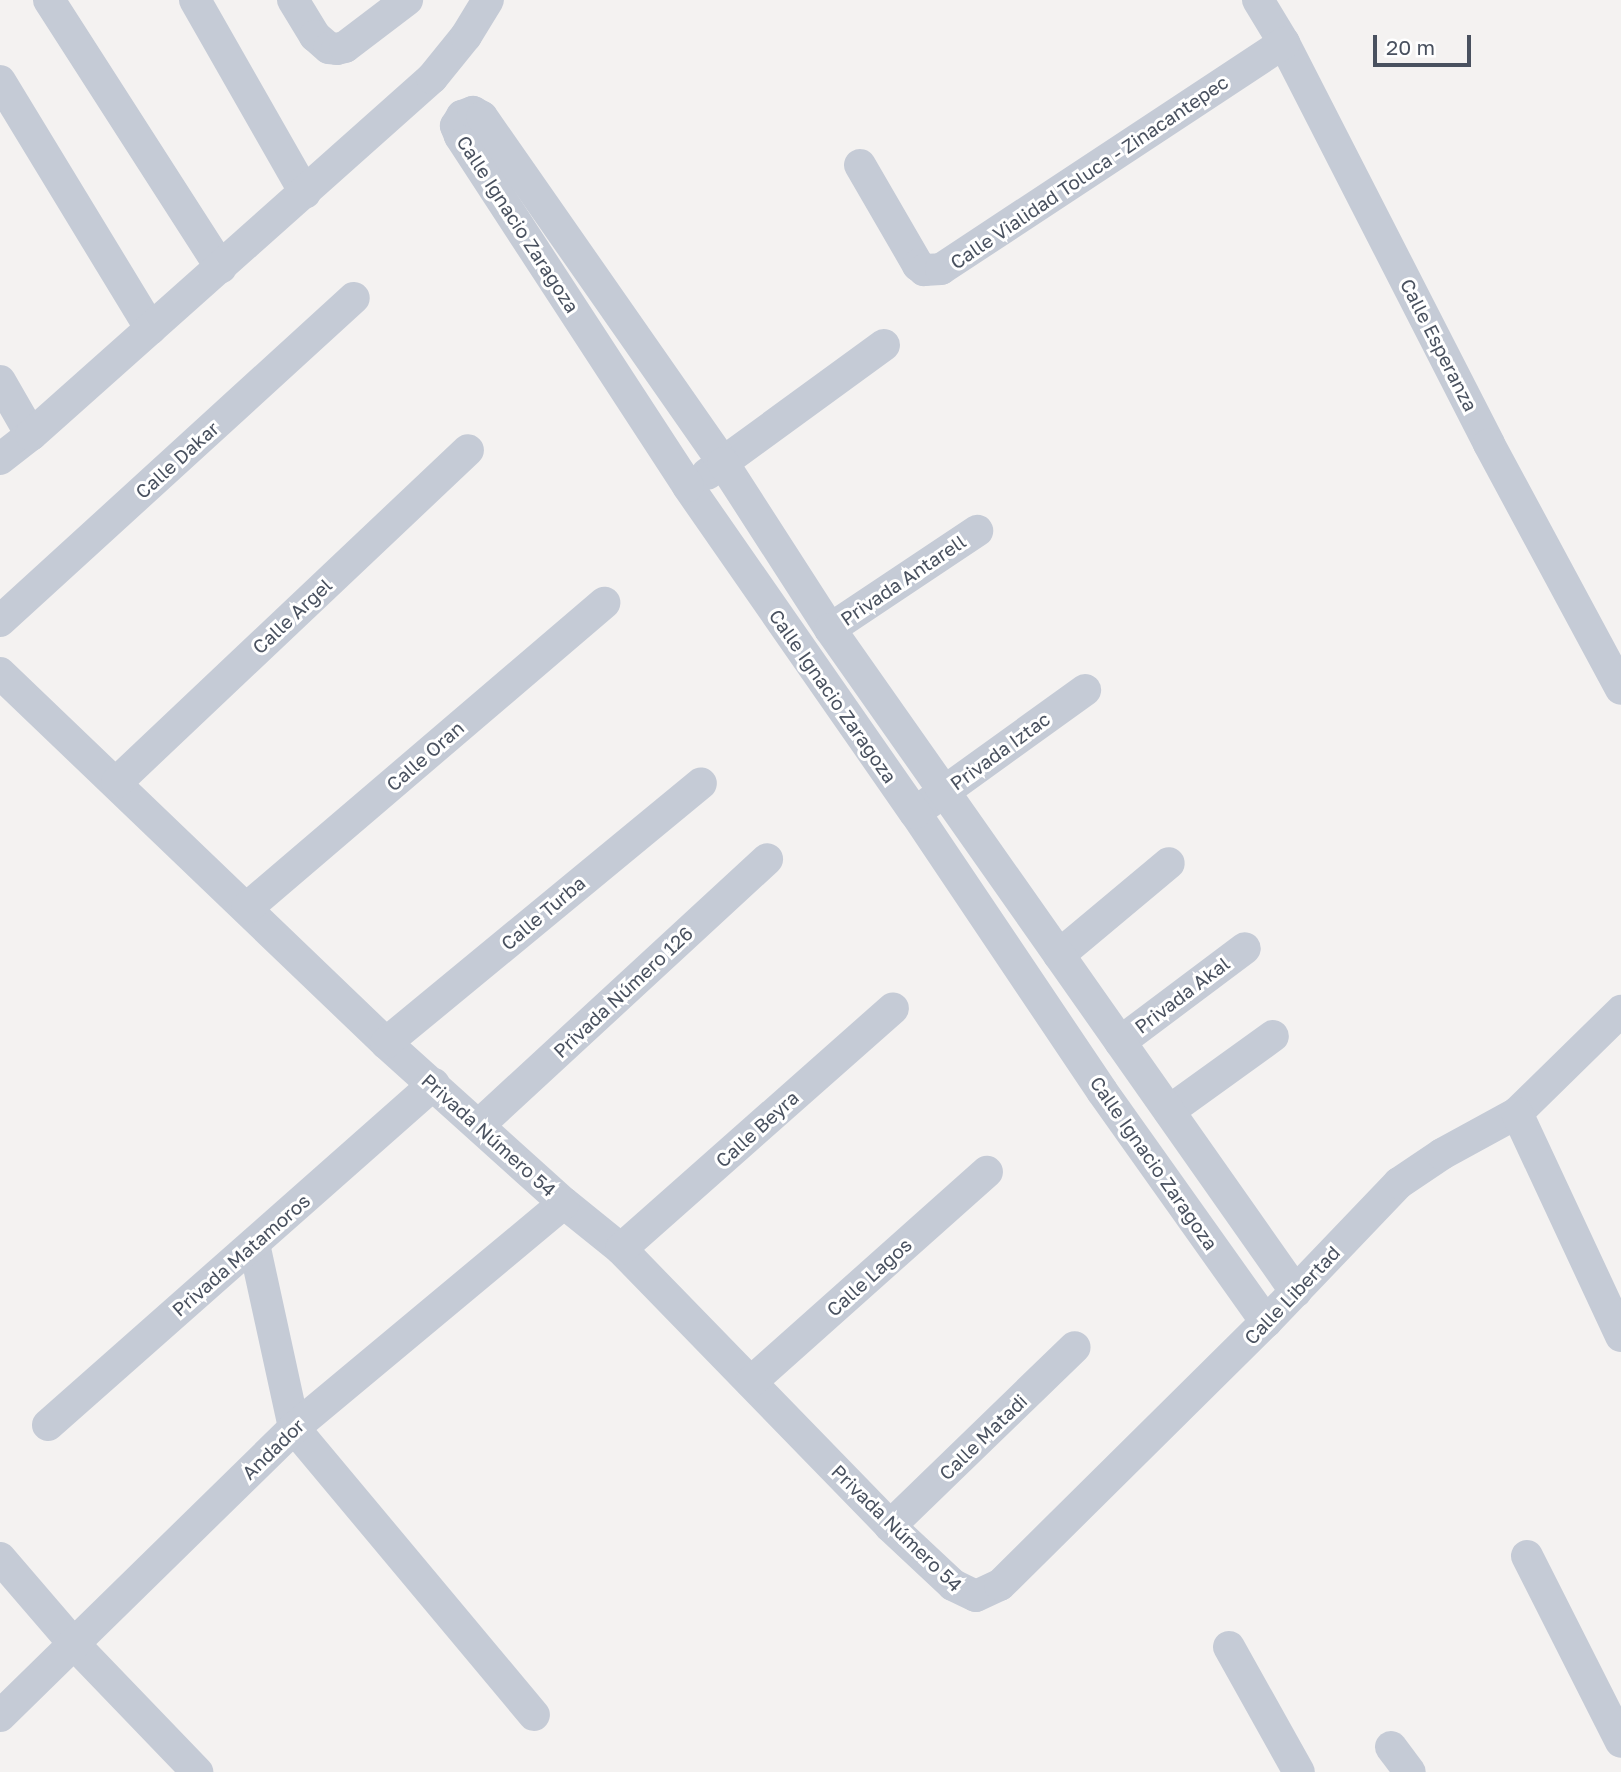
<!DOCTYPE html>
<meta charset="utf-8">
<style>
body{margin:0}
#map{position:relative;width:1621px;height:1772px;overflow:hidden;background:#f4f2f1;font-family:"Golos Text",sans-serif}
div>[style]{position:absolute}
.minor>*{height:32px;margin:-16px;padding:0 16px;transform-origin:16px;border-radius:16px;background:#c5cbd6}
span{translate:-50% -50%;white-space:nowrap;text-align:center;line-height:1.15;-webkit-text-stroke:6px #fff;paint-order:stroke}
.street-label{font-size:19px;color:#49515f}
.scale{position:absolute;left:1373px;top:35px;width:98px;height:32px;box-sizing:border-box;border:4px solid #49515f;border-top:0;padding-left:9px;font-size:21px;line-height:24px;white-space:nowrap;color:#49515f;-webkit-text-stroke:5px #fff;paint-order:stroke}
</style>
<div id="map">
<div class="minor">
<i style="left:49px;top:0;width:318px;rotate:57.3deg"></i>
<i style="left:195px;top:0;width:222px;rotate:60.3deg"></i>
<i style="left:293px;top:0;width:42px;rotate:58.6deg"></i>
<i style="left:315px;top:36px;width:18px;rotate:41deg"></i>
<i style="left:329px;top:48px;width:8px;rotate:7deg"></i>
<i style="left:337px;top:49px;width:8px;rotate:-14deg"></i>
<i style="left:345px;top:47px;width:78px;rotate:-37.2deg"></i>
<i style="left:1258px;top:0;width:50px;rotate:58.8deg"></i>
<i style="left:1284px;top:43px;width:450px;rotate:62.9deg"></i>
<i style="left:1489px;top:444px;width:278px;rotate:61.7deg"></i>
<i style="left:0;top:81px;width:290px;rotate:58.7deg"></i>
<i style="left:860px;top:165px;width:116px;rotate:59.9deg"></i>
<i style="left:918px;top:265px;width:8px;rotate:40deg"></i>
<i style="left:924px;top:270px;width:17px;rotate:-3deg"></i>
<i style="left:941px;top:269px;width:411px;rotate:-33.4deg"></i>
<i style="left:0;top:381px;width:62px;rotate:60.1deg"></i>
<i style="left:0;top:459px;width:39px;rotate:-38deg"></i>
<i style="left:31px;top:435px;width:537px;rotate:-41.68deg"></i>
<i style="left:432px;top:78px;width:54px;rotate:-51deg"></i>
<i style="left:466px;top:36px;width:42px;rotate:-58.6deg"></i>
<i style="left:707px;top:474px;width:219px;rotate:-36.1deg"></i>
<i style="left:0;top:621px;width:479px;rotate:-42.4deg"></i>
<i style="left:830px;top:629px;width:177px;rotate:-33.7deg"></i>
<i style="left:0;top:673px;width:535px;rotate:43.79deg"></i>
<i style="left:386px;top:1043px;width:239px;rotate:42deg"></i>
<i style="left:564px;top:1203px;width:73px;rotate:38.9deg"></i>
<i style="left:621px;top:1249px;width:386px;rotate:45.8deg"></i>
<i style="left:890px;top:1526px;width:86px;rotate:43.1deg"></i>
<i style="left:953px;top:1585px;width:25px;rotate:26deg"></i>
<i style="left:976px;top:1596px;width:26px;rotate:-25deg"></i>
<i style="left:1000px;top:1585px;width:374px;rotate:-44.7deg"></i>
<i style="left:1266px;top:1322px;width:192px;rotate:-46.3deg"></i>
<i style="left:1399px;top:1183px;width:52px;rotate:-34deg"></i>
<i style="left:1442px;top:1154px;width:85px;rotate:-28.7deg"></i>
<i style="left:1517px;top:1113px;width:146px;rotate:-44.4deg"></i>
<i style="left:117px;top:782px;width:483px;rotate:-43.4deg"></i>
<i style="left:927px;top:804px;width:195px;rotate:-35.8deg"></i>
<i style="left:247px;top:908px;width:470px;rotate:-40.5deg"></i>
<i style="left:1059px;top:955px;width:143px;rotate:-39.9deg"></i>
<i style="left:1120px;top:1042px;width:156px;rotate:-36.9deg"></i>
<i style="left:386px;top:1043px;width:408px;rotate:-39.5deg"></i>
<i style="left:1169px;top:1111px;width:128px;rotate:-35.8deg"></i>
<i style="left:1517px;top:1113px;width:246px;rotate:65deg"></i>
<i style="left:479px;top:1125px;width:392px;rotate:-42.7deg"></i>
<i style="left:254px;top:1244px;width:188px;rotate:77.7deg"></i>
<i style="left:294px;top:1428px;width:374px;rotate:50.1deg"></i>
<i style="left:621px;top:1249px;width:363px;rotate:-41.5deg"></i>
<i style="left:1266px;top:1322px;width:283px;rotate:-125.4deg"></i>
<i style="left:1102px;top:1091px;width:335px;rotate:-123.9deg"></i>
<i style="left:915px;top:813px;width:398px;rotate:-124.8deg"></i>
<i style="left:688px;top:486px;width:418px;rotate:-123.1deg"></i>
<i style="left:460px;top:136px;width:11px;rotate:-112deg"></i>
<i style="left:456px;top:126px;width:12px;rotate:-59deg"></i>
<i style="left:462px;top:116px;width:12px;rotate:-20deg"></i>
<i style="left:473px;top:112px;width:10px;rotate:29deg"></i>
<i style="left:482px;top:117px;width:422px;rotate:55.1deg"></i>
<i style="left:723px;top:463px;width:197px;rotate:57.2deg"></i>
<i style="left:830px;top:629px;width:810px;rotate:54.9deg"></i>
<i style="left:751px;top:1382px;width:316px;rotate:-41.7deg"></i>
<i style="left:48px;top:1425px;width:515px;rotate:-41.46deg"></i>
<i style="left:890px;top:1526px;width:257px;rotate:-44.1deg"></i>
<i style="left:1527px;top:1556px;width:208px;rotate:63.2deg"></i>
<i style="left:0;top:1558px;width:113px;rotate:49.3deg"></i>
<i style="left:74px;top:1644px;width:178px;rotate:46.1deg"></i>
<i style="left:1229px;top:1647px;width:143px;rotate:60.8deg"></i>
<i style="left:0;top:1716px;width:412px;rotate:-44.4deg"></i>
<i style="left:294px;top:1428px;width:351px;rotate:-39.8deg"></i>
<i style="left:1391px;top:1747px;width:31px;rotate:53deg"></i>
</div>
<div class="street-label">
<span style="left:1089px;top:172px;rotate:-34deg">Calle Vialidad Toluca - Zinacantepec</span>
<span style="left:518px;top:224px;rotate:57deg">Calle Ignacio Zaragoza</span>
<span style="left:1439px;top:345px;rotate:63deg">Calle Esperanza</span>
<span style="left:177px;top:460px;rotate:-42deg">Calle Dakar</span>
<span style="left:903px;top:580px;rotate:-34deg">Privada Antarell</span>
<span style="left:292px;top:616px;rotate:-43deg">Calle Argel</span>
<span style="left:833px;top:696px;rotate:55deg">Calle Ignacio Zaragoza</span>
<span style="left:1000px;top:751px;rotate:-36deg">Privada Iztac</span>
<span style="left:425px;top:756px;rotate:-41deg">Calle Oran</span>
<span style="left:543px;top:913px;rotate:-40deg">Calle Turba</span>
<span style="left:623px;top:992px;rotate:-43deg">Privada Número 126</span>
<span style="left:1182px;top:995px;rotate:-37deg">Privada Akal</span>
<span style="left:757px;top:1129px;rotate:-42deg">Calle Beyra</span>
<span style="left:489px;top:1135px;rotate:42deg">Privada Número 54</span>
<span style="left:1154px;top:1163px;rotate:55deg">Calle Ignacio Zaragoza</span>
<span style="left:241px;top:1255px;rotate:-41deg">Privada Matamoros</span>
<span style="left:869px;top:1277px;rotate:-42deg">Calle Lagos</span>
<span style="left:1292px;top:1295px;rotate:-46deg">Calle Libertad</span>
<span style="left:983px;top:1437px;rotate:-44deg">Calle Matadi</span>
<span style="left:273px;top:1449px;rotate:-44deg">Andador</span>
<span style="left:897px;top:1528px;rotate:44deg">Privada Número 54</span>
</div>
<div class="scale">20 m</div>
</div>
